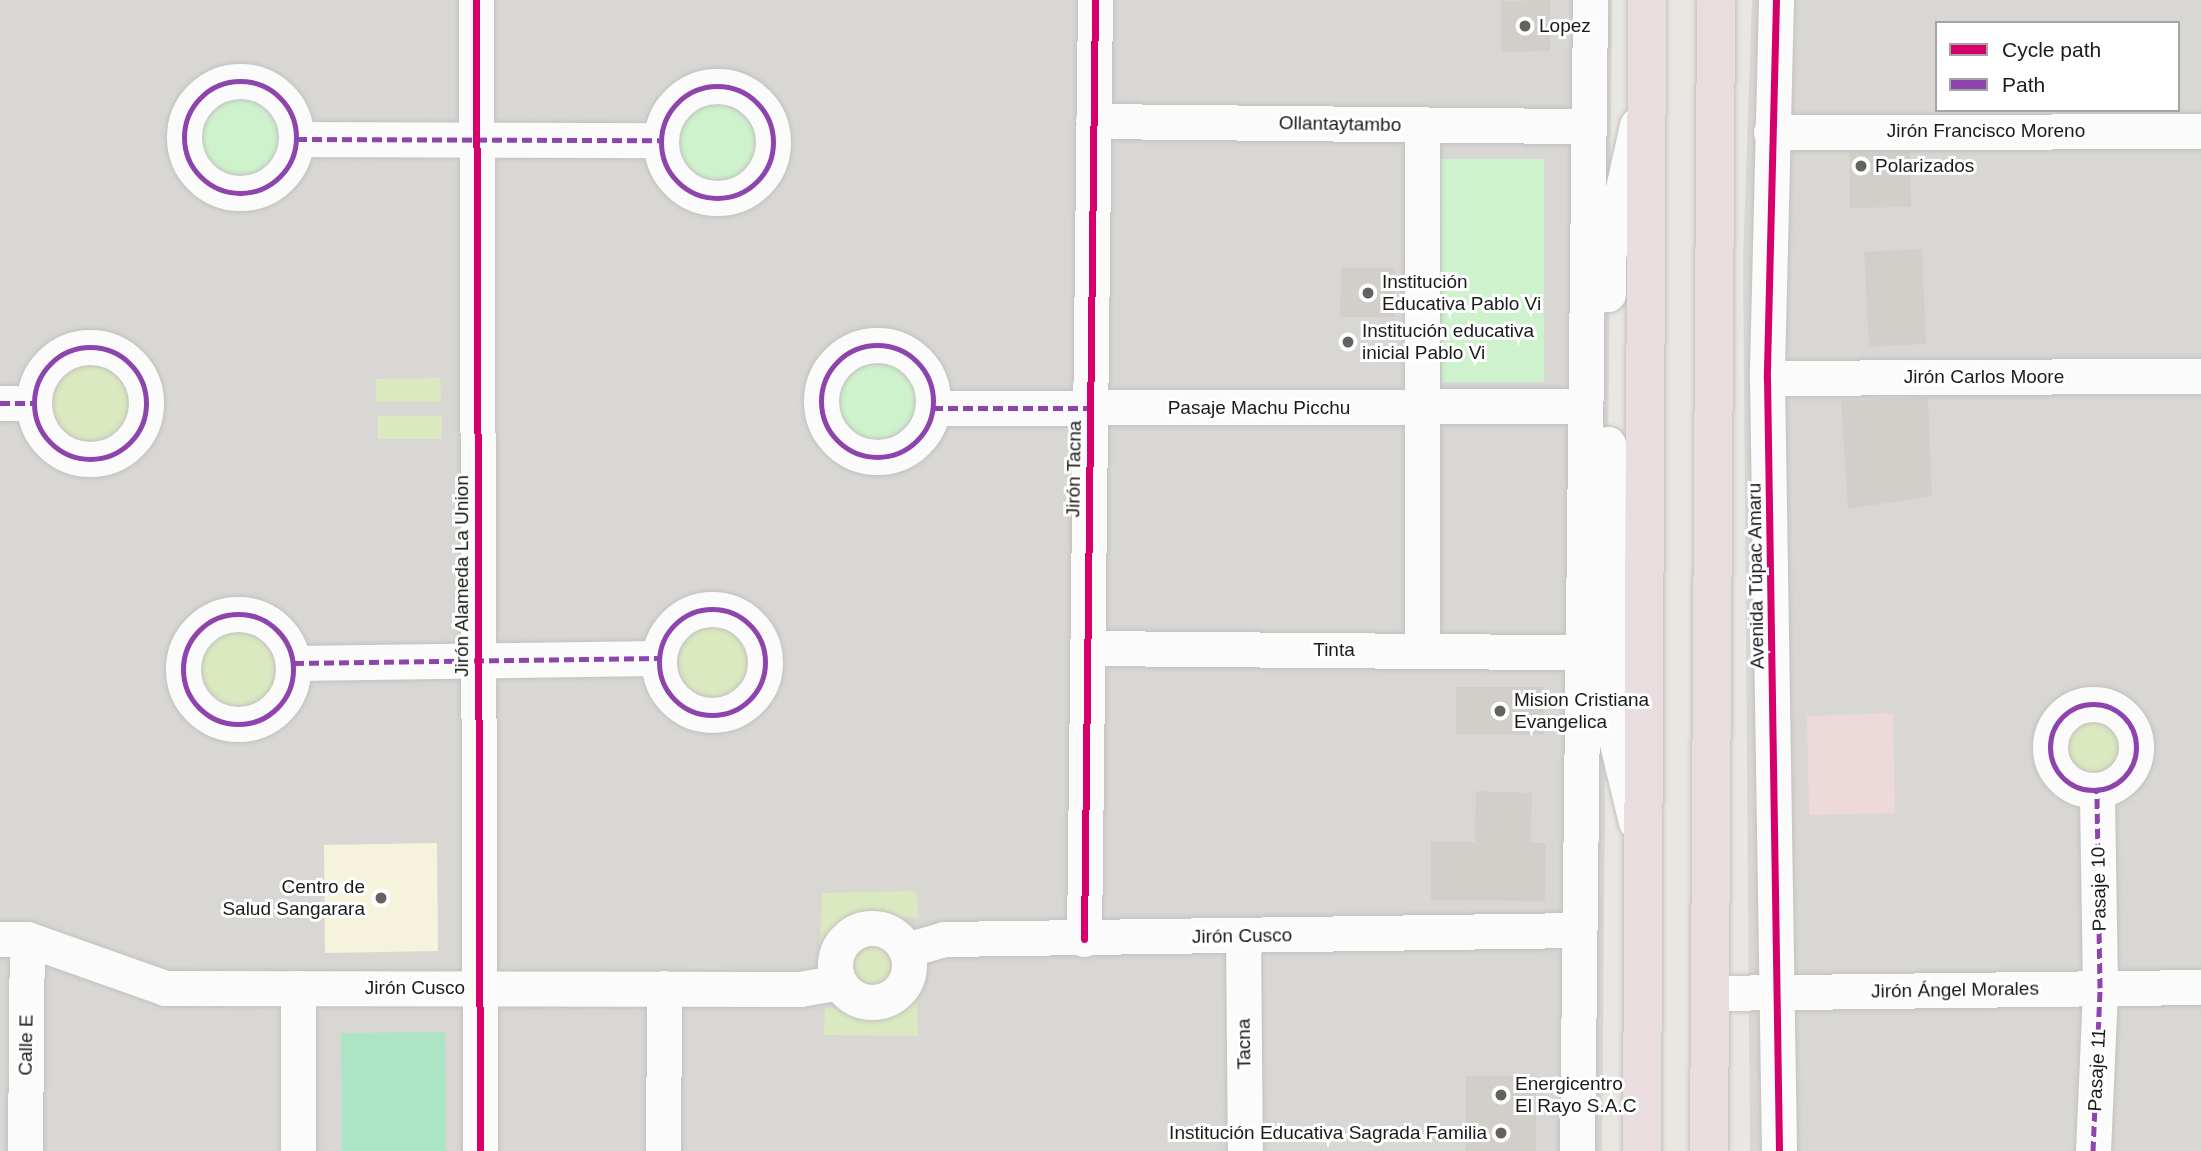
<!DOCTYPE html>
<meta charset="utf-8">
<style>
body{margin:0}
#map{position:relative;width:2201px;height:1151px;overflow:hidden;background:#eae7e2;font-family:Arial,sans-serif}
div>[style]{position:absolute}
.residential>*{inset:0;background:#d9d7d4}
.commercial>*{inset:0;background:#edd9d7}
.education>*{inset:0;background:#f6f3dc}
.grass>*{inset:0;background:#dae9bf}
.round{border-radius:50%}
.park>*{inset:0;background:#cef2cb}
.pitch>*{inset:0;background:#ace4c6}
.building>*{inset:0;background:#d2cfcb}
.roads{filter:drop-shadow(0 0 2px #c2c1bf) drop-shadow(0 0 2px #c2c1bf)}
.minor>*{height:35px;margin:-17.5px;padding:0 17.5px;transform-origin:17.5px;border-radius:17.5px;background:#fcfbfb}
.minor>.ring{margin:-17.5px;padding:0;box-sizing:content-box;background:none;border:35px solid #fcfbfb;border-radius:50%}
.highway>*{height:38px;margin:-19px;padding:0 19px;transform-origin:19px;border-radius:19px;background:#e9dddf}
.quiet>*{height:5px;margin-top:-2.5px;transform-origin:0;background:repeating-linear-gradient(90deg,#8e44ad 0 10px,transparent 0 15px)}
.quiet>.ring{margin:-2.5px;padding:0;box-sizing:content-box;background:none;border:5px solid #8e44ad;border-radius:50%}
.cycleway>*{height:7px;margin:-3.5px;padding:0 3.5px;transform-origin:3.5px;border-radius:3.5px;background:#d6006c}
.dots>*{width:19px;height:19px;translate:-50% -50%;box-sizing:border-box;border:4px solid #fff;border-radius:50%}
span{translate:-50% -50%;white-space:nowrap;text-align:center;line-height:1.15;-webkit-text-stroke:6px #fff;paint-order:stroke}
.poi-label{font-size:19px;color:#1b1b1b}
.left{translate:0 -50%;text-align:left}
.right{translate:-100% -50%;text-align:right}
.street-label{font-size:19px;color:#1b1b1b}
.legend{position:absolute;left:1935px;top:21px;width:245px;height:91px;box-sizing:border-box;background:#fff;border:2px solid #a4a4a4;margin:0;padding:9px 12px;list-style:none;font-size:21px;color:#1b1b1b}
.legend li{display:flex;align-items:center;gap:14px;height:35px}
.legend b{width:35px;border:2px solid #a4a4a4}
</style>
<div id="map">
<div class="residential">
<i style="clip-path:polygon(0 0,1612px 0,1602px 1151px,0 1151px)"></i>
<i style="clip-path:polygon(evenodd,1752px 0,2201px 0,2201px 1151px,1750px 1151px,1743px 259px,1752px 0,1937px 23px,2178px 23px,2178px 110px,1937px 110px,1937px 23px)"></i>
</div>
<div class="commercial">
<i style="clip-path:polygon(1893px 713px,1895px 813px,1809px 815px,1807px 716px)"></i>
</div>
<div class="education">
<i style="clip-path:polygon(437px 843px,438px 951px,325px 953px,324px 845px)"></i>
</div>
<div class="grass">
<i class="round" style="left:43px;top:356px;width:94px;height:94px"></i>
<i style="clip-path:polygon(440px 378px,441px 402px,376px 402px,376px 379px)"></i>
<i style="clip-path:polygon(378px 416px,442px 416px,442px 439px,378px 439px)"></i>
<i class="round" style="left:672px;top:621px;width:82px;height:82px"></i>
<i class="round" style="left:194px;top:624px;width:88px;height:88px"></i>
<i class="round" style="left:2064px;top:717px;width:58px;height:58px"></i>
<i style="clip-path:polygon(916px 891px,919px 917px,874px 918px,847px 926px,820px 947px,822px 893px)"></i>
<i class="round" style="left:847px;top:938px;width:52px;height:52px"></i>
<i style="clip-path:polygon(917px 982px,918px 1036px,824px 1035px,825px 1008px,873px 1009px,899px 1001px)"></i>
</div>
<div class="park">
<i class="round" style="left:197px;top:92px;width:86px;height:86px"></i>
<i class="round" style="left:672px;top:96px;width:90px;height:90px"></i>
<i style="clip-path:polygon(1440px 159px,1544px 159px,1544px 382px,1441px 382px)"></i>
<i class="round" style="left:834px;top:358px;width:84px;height:84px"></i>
</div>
<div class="pitch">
<i style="clip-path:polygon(445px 1032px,446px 1151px,342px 1151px,341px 1033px)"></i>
</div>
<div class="building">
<i style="clip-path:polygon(1550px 0,1550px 51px,1501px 52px,1501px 1px)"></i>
<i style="clip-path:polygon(1910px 145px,1911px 207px,1850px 208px,1850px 147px)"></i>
<i style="clip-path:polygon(1922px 249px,1926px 344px,1869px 347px,1864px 252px)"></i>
<i style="clip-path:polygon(1341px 268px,1395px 268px,1395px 317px,1340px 317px)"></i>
<i style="clip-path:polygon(1928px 397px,1932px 496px,1848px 509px,1841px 401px)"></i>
<i style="clip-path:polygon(1456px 687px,1544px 687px,1544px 735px,1456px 734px)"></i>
<i style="clip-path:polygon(1476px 791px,1532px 793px,1531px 843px,1546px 843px,1545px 901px,1431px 900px,1431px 842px,1475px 842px)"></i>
<i style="clip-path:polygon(1466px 1076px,1536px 1076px,1536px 1151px,1466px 1151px)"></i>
</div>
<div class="roads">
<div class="minor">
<i style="left:476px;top:0;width:1151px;rotate:89.8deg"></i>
<i style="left:1776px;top:0;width:378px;rotate:91.4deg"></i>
<i style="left:1767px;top:378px;width:773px;rotate:89.11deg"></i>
<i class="ring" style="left:184px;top:81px;width:77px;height:77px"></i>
<i class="ring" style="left:661px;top:86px;width:77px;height:77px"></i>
<i style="left:1093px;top:121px;width:494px;rotate:0.6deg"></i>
<i style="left:1771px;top:132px;width:430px;rotate:-0.1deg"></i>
<i style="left:297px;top:139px;width:362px;rotate:0.2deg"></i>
<i style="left:1608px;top:294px;width:38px;rotate:-90deg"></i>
<i style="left:1608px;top:256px;width:134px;rotate:-77.5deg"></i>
<i class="ring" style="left:821px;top:345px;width:77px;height:77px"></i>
<i class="ring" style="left:34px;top:347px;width:77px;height:77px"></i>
<i style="left:1767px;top:378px;width:434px;rotate:-0.3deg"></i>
<i style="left:0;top:403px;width:33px"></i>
<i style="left:933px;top:408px;width:651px;rotate:-0.18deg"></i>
<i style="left:1608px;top:444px;width:258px;rotate:90.2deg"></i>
<i style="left:1607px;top:702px;width:123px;rotate:76.4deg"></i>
<i class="ring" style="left:659px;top:609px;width:71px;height:71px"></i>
<i class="ring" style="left:183px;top:614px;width:75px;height:75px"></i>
<i style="left:1087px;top:648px;width:495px;rotate:0.5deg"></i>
<i style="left:1422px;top:651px;width:527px;rotate:-90deg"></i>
<i style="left:294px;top:663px;width:365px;rotate:-0.8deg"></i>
<i class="ring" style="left:2050px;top:704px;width:51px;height:51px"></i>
<i class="ring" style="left:835px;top:928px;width:39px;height:39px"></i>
<i style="left:1243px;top:936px;width:215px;rotate:89.5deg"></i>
<i style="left:0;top:939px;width:27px"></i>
<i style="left:27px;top:939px;width:146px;rotate:19.5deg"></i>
<i style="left:165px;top:988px;width:635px;rotate:0.09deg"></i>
<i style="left:800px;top:989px;width:39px;rotate:-10deg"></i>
<i style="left:1084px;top:939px;width:939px;rotate:-89.33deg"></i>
<i style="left:906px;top:950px;width:40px;rotate:-16deg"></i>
<i style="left:944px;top:939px;width:635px;rotate:-0.81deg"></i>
<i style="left:1710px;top:993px;width:491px;rotate:-0.7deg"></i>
<i style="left:25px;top:1151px;width:212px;rotate:-89.5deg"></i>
<i style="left:298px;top:1151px;width:163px;rotate:-90deg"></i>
<i style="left:663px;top:1151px;width:163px;rotate:-89.6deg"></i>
<i style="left:1577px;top:1151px;width:1151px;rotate:-89.35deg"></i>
<i style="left:2093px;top:1151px;width:163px;rotate:-87.5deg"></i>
<i style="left:2100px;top:988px;width:197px;rotate:-90.9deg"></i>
</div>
<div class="highway">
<i style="left:1642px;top:1151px;width:1151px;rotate:-89.75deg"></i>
<i style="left:1709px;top:1151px;width:1151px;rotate:-89.65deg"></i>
</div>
</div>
<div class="quiet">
<i class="ring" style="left:184px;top:81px;width:107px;height:107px"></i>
<i class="ring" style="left:661px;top:86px;width:107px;height:107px"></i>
<i style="left:297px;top:139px;width:362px;rotate:0.2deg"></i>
<i class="ring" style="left:821px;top:345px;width:107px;height:107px"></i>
<i class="ring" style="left:34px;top:347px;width:107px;height:107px"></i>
<i style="left:0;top:403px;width:33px"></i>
<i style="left:933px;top:408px;width:157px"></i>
<i class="ring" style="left:659px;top:609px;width:101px;height:101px"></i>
<i class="ring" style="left:183px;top:614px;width:105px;height:105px"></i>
<i style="left:294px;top:663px;width:365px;rotate:-0.8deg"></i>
<i class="ring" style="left:2050px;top:704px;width:81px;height:81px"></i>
<i style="left:2093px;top:1151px;width:163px;rotate:-87.5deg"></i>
<i style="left:2100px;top:988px;width:197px;rotate:-90.9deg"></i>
</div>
<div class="cycleway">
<i style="left:476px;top:0;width:1151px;rotate:89.8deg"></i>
<i style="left:1776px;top:0;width:378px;rotate:91.4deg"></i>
<i style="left:1767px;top:378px;width:773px;rotate:89.11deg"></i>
<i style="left:1084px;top:939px;width:939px;rotate:-89.33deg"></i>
</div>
<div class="dots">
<i style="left:1525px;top:26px;background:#636261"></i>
<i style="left:1861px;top:166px;background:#636261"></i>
<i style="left:1368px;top:293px;background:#636261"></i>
<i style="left:1348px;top:342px;background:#636261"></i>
<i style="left:1500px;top:711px;background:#636261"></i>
<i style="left:381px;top:898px;background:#636261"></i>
<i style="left:1501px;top:1095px;background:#636261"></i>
<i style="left:1501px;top:1133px;background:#636261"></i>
</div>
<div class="poi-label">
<span class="left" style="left:1539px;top:26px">Lopez</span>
<span class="left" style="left:1875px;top:166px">Polarizados</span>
<span class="left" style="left:1382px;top:293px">Institución<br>Educativa Pablo Vi</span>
<span class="left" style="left:1362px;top:342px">Institución educativa<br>inicial Pablo Vi</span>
<span class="left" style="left:1514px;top:711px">Mision Cristiana<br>Evangelica</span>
<span class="right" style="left:365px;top:898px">Centro de<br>Salud Sangarara</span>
<span class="left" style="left:1515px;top:1095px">Energicentro<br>El Rayo S.A.C</span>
<span class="right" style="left:1487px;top:1133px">Institución Educativa Sagrada Familia</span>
</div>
<div class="street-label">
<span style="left:1340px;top:124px;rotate:1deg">Ollantaytambo</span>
<span style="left:1986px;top:131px">Jirón Francisco Moreno</span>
<span style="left:1984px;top:377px">Jirón Carlos Moore</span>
<span style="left:1259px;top:408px">Pasaje Machu Picchu</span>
<span style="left:1074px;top:469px;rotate:-89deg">Jirón Tacna</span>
<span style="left:462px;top:576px;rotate:-90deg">Jirón Alameda La Union</span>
<span style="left:1756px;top:576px;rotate:-91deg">Avenida Túpac Amaru</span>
<span style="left:1334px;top:650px">Tinta</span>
<span style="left:2099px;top:889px;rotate:-91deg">Pasaje 10</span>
<span style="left:1242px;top:936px;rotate:-1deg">Jirón Cusco</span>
<span style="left:415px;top:988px">Jirón Cusco</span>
<span style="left:1955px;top:990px;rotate:-1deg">Jirón Ángel Morales</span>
<span style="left:1244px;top:1044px;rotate:-91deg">Tacna</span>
<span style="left:26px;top:1045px;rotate:-89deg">Calle E</span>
<span style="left:2097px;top:1070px;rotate:-87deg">Pasaje 11</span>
</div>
<ul class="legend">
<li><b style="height:9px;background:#d6006c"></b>Cycle path</li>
<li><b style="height:9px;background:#8e44ad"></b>Path</li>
</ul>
</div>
